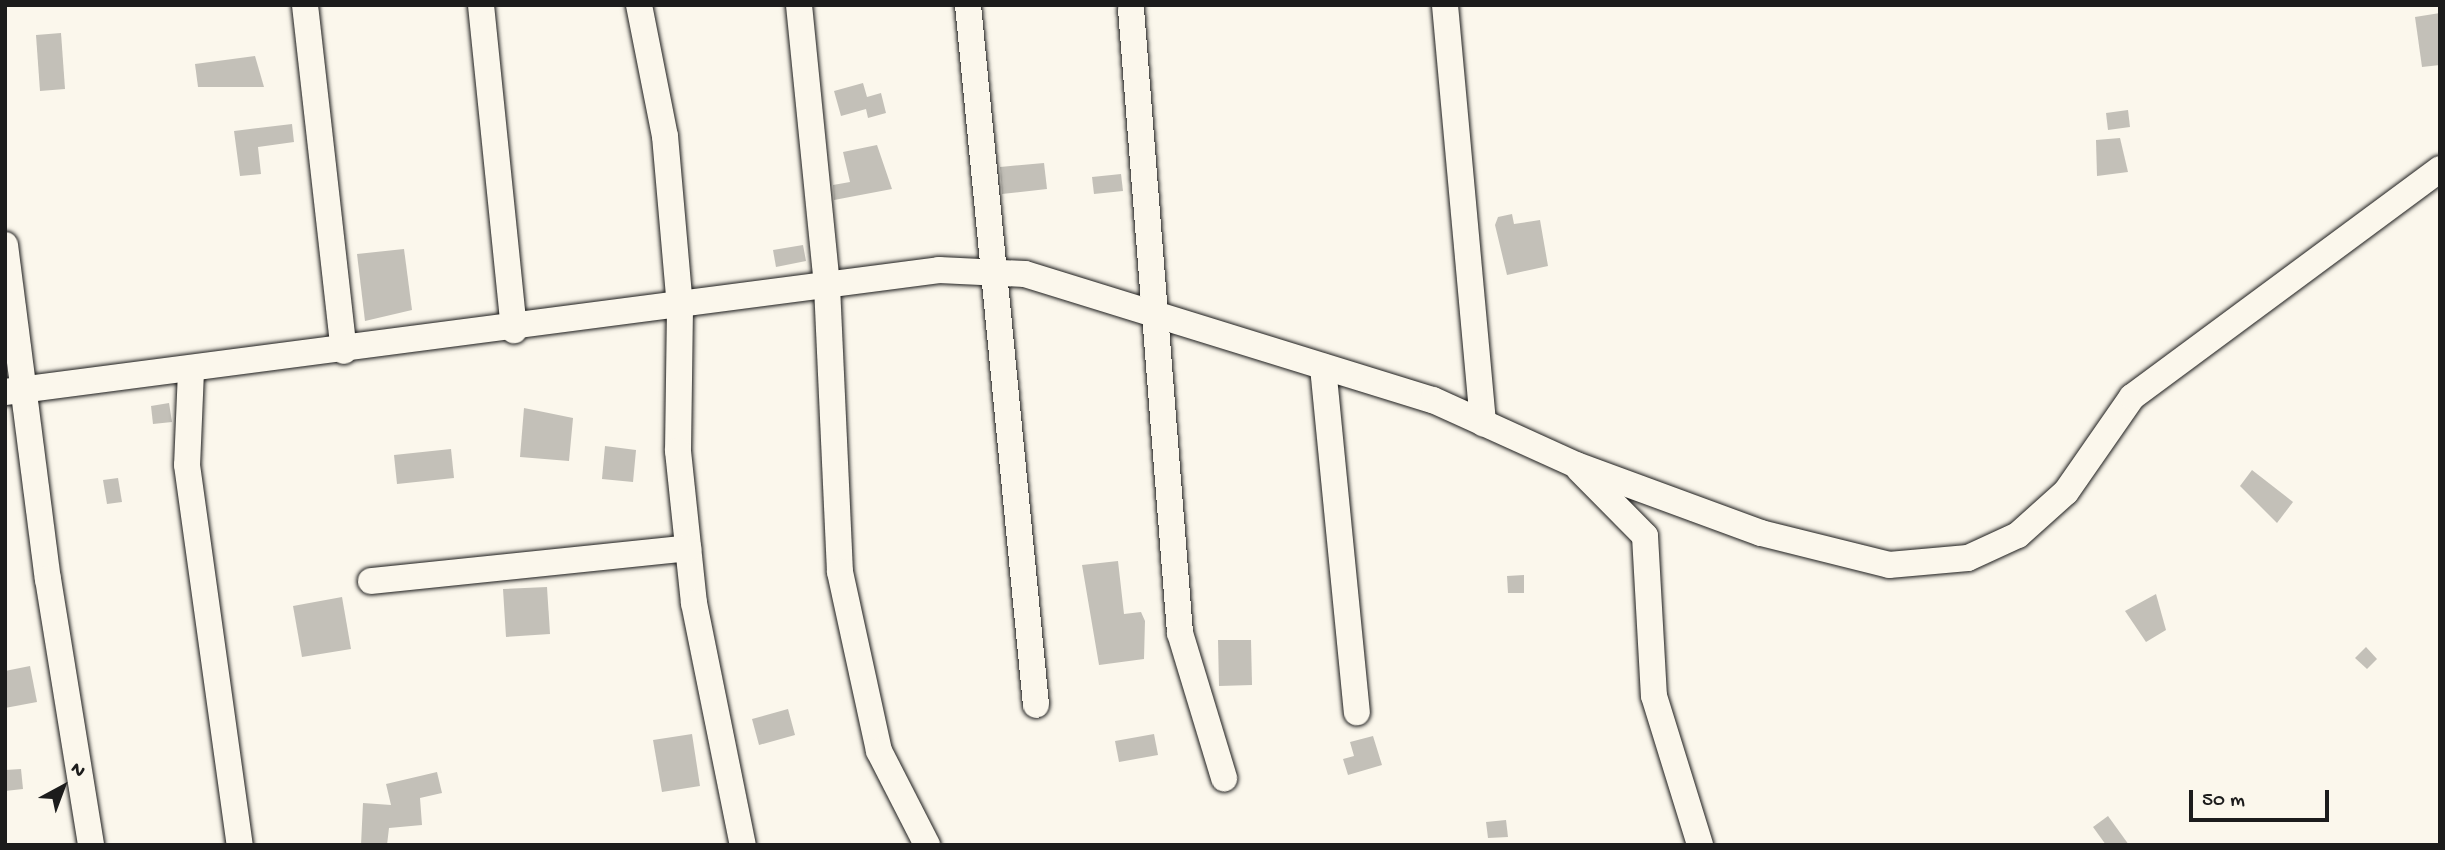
<!DOCTYPE html>
<style>
body{margin:0}
#map{position:relative;width:2445px;height:850px;overflow:hidden;background:#fbf7ec;font-family:"Gochi Hand",sans-serif}
div>[style]{position:absolute}
.building>*{inset:0;background:#c3c0b8}
.roads{filter:drop-shadow(0 0 2px #1c1c1c) drop-shadow(0 0 2px #1c1c1c)}
.minor>*{height:26px;margin:-13px;padding:0 13px;transform-origin:13px;border-radius:13px;background:#fbf7ec}
span{translate:-50% -50%;white-space:nowrap;text-align:center;line-height:1.15;-webkit-text-stroke:7px #fbf7ec;paint-order:stroke}
.frame{position:absolute;inset:0;border:7px solid #1c1c1c;pointer-events:none}
.north{position:absolute;left:28px;top:752px;width:70px;height:70px;-webkit-text-stroke:5px #fbf7ec;paint-order:stroke;rotate:41deg;font-size:19px;font-weight:700;line-height:28px;text-align:center;color:#1c1c1c}
.north::after{content:'';display:block;margin:auto;width:24px;height:32px;background:#1c1c1c;clip-path:polygon(50% 0,100% 100%,50% 72%,0 100%)}
.scale{position:absolute;left:2189px;top:790px;width:140px;height:32px;box-sizing:border-box;border:4px solid #1c1c1c;border-top:0;padding-left:9px;font-size:21px;line-height:24px;white-space:nowrap;color:#1c1c1c;-webkit-text-stroke:5px #fbf7ec;paint-order:stroke}
</style>
<div id="map">
<div class="building">
<i style="clip-path:polygon(2440px 13px,2440px 65px,2422px 67px,2415px 17px)"></i>
<i style="clip-path:polygon(61px 33px,65px 89px,40px 91px,36px 35px)"></i>
<i style="clip-path:polygon(255px 56px,264px 87px,198px 87px,195px 64px)"></i>
<i style="clip-path:polygon(863px 83px,867px 97px,881px 93px,886px 113px,868px 118px,866px 109px,841px 116px,834px 91px)"></i>
<i style="clip-path:polygon(2128px 110px,2130px 127px,2108px 130px,2106px 113px)"></i>
<i style="clip-path:polygon(292px 124px,294px 142px,258px 147px,261px 174px,240px 176px,234px 131px)"></i>
<i style="clip-path:polygon(2120px 138px,2128px 172px,2097px 176px,2096px 140px)"></i>
<i style="clip-path:polygon(877px 145px,892px 189px,834px 200px,833px 185px,850px 182px,843px 152px)"></i>
<i style="clip-path:polygon(1044px 163px,1047px 189px,1002px 194px,1000px 167px)"></i>
<i style="clip-path:polygon(1121px 174px,1123px 191px,1094px 194px,1092px 177px)"></i>
<i style="clip-path:polygon(1512px 214px,1514px 224px,1540px 220px,1548px 266px,1507px 275px,1495px 225px,1498px 217px)"></i>
<i style="clip-path:polygon(803px 245px,806px 261px,776px 267px,773px 250px)"></i>
<i style="clip-path:polygon(404px 249px,412px 310px,365px 321px,357px 254px)"></i>
<i style="clip-path:polygon(169px 403px,172px 422px,153px 424px,151px 406px)"></i>
<i style="clip-path:polygon(524px 408px,573px 418px,569px 461px,520px 457px)"></i>
<i style="clip-path:polygon(605px 446px,636px 450px,633px 482px,602px 479px)"></i>
<i style="clip-path:polygon(451px 449px,454px 478px,397px 484px,394px 455px)"></i>
<i style="clip-path:polygon(2252px 470px,2293px 502px,2277px 523px,2240px 486px)"></i>
<i style="clip-path:polygon(118px 478px,122px 502px,107px 504px,103px 480px)"></i>
<i style="clip-path:polygon(1118px 561px,1124px 614px,1141px 612px,1145px 621px,1144px 659px,1099px 665px,1082px 565px)"></i>
<i style="clip-path:polygon(1524px 575px,1524px 593px,1508px 593px,1507px 576px)"></i>
<i style="clip-path:polygon(547px 587px,550px 634px,506px 637px,503px 589px)"></i>
<i style="clip-path:polygon(2156px 594px,2166px 630px,2146px 642px,2125px 611px)"></i>
<i style="clip-path:polygon(342px 597px,351px 649px,302px 657px,293px 606px)"></i>
<i style="clip-path:polygon(1218px 640px,1251px 640px,1252px 685px,1219px 686px)"></i>
<i style="clip-path:polygon(2366px 647px,2377px 659px,2367px 669px,2355px 658px)"></i>
<i style="clip-path:polygon(30px 666px,37px 702px,5px 708px,5px 671px)"></i>
<i style="clip-path:polygon(788px 709px,795px 735px,759px 745px,752px 719px)"></i>
<i style="clip-path:polygon(692px 734px,700px 786px,662px 792px,653px 740px)"></i>
<i style="clip-path:polygon(1154px 734px,1158px 755px,1119px 762px,1115px 741px)"></i>
<i style="clip-path:polygon(1373px 736px,1382px 765px,1348px 775px,1343px 759px,1354px 756px,1350px 742px)"></i>
<i style="clip-path:polygon(21px 769px,23px 789px,5px 791px,5px 770px)"></i>
<i style="clip-path:polygon(437px 772px,442px 793px,420px 798px,422px 825px,389px 828px,387px 845px,361px 845px,363px 803px,391px 805px,386px 784px)"></i>
<i style="clip-path:polygon(2108px 816px,2129px 845px,2106px 845px,2093px 827px)"></i>
<i style="clip-path:polygon(1506px 820px,1508px 837px,1488px 838px,1486px 822px)"></i>
</div>
<div class="roads">
<div class="minor">
<i style="left:305px;top:5px;width:348px;rotate:83.6deg"></i>
<i style="left:481px;top:5px;width:327px;rotate:84.2deg"></i>
<i style="left:639px;top:5px;width:134px;rotate:78.8deg"></i>
<i style="left:665px;top:136px;width:173px;rotate:85deg"></i>
<i style="left:680px;top:308px;width:143px;rotate:90.8deg"></i>
<i style="left:678px;top:451px;width:153px;rotate:84deg"></i>
<i style="left:694px;top:603px;width:247px;rotate:78.6deg"></i>
<i style="left:799px;top:5px;width:282px;rotate:84.3deg"></i>
<i style="left:827px;top:286px;width:286px;rotate:87.4deg"></i>
<i style="left:840px;top:572px;width:183px;rotate:77.7deg"></i>
<i style="left:879px;top:751px;width:106px;rotate:62.9deg"></i>
<i style="left:968px;top:5px;width:703px;rotate:84.45deg"></i>
<i style="left:1445px;top:5px;width:420px;rotate:84.8deg"></i>
<i style="left:1131px;top:9px;width:626px;rotate:85.51deg"></i>
<i style="left:1180px;top:633px;width:152px;rotate:73.1deg"></i>
<i style="left:5px;top:245px;width:337px;rotate:82.7deg"></i>
<i style="left:48px;top:579px;width:269px;rotate:80.8deg"></i>
<i style="left:1323px;top:367px;width:347px;rotate:84.4deg"></i>
<i style="left:191px;top:371px;width:94px;rotate:92.4deg"></i>
<i style="left:187px;top:465px;width:384px;rotate:82.1deg"></i>
<i style="left:5px;top:392px;width:942px;rotate:-7.44deg"></i>
<i style="left:939px;top:270px;width:86px;rotate:2.7deg"></i>
<i style="left:1025px;top:274px;width:427px;rotate:17.2deg"></i>
<i style="left:1433px;top:400px;width:157px;rotate:24.4deg"></i>
<i style="left:1576px;top:465px;width:197px;rotate:20.2deg"></i>
<i style="left:1761px;top:533px;width:132px;rotate:14deg"></i>
<i style="left:1889px;top:565px;width:79px;rotate:-5.1deg"></i>
<i style="left:1968px;top:558px;width:55px;rotate:-24.7deg"></i>
<i style="left:2018px;top:535px;width:64px;rotate:-41.9deg"></i>
<i style="left:2066px;top:492px;width:116px;rotate:-55.2deg"></i>
<i style="left:2132px;top:397px;width:383px;rotate:-36.5deg"></i>
<i style="left:1579px;top:469px;width:94px;rotate:45.4deg"></i>
<i style="left:1645px;top:536px;width:160px;rotate:86.8deg"></i>
<i style="left:1654px;top:696px;width:156px;rotate:72.8deg"></i>
<i style="left:371px;top:581px;width:319px;rotate:-5.9deg"></i>
</div>
</div>
<div class="frame"></div>
<div class="north">N</div>
<div class="scale">50 m</div>
</div>
